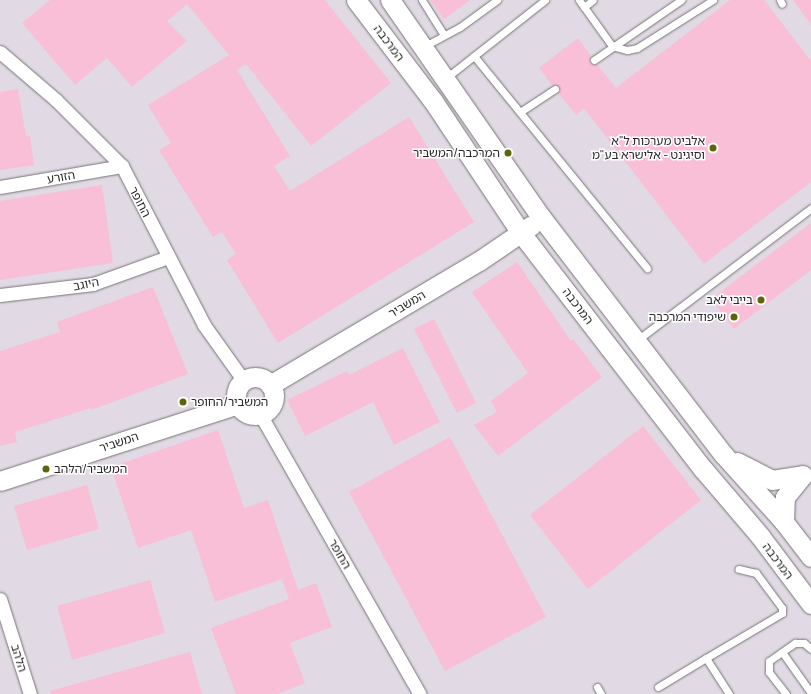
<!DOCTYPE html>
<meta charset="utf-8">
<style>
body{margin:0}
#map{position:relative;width:811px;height:694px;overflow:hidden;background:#ebe8ec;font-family:Manrope,"Noto Sans Hebrew",sans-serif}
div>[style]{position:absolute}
.built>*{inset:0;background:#e1d9e3}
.building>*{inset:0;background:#f9bfd7}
.roads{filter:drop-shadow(0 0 1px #767477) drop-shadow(0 0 1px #767477)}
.lane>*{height:7px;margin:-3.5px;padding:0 3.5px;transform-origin:3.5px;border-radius:3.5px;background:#fff}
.street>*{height:13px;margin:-6.5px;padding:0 6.5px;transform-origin:6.5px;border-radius:6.5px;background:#fff}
.secondary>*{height:19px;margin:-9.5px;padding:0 9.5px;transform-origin:9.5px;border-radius:9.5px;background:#fff}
.secondary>.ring{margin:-9.5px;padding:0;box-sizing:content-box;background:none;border:19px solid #fff;border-radius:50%}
.dots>*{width:11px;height:11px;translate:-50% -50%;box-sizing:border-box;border:2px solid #fff;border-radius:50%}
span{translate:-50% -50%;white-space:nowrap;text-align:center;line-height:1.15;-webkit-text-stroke:3px #fff;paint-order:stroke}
.street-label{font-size:12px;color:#292829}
.poi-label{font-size:12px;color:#292829}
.right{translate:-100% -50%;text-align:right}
.left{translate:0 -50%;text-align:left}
</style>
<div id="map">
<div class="built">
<i style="clip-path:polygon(0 0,811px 0,811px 694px,0 694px)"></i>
</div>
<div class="building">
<i style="clip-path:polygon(50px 0,325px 0,391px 83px,311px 146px,246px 64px,237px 70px,290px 156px,274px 166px,290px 191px,409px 117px,474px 222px,278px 343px,227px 260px,236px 254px,222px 232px,213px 237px,159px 150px,171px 143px,148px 105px,229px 55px,187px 4px,167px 21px,187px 41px,132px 87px,107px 58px,75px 85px,22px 23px)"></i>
<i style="clip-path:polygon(430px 0,470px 0,444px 19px)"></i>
<i style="clip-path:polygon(730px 0,764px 0,811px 61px,811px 182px,704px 264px,584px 108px,576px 115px,558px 93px,559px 86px,552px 85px,539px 68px,578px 38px,591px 56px,590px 63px,597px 64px,616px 88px)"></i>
<i style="clip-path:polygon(793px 0,811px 0,811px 25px)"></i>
<i style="clip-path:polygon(18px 89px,26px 136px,30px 136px,34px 165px,0 170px,0 92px)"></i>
<i style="clip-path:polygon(102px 185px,113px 263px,0 280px,0 201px)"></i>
<i style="clip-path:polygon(811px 223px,811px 270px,734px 329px,711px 299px)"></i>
<i style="clip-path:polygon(517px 262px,571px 341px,573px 339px,602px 377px,498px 456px,474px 425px,497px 412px,491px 401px,528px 373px,472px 292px)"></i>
<i style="clip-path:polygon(153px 287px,188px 374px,91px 410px,91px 408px,15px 432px,17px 442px,0 446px,0 351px,60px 332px,57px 322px)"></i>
<i style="clip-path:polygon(434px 319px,476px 403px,457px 413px,414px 329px)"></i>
<i style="clip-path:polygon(403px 348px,440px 422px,394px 445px,373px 402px,305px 436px,287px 400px,347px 371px,349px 375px)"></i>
<i style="clip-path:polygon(643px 426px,701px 500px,588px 589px,530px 515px)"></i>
<i style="clip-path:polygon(218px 430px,244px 508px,268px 500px,298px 590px,316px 583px,332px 627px,290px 643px,305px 683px,277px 694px,236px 694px,211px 628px,289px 599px,282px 579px,215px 602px,191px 530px,138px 548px,111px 467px)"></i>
<i style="clip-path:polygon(450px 437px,546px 617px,445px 671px,349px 492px)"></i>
<i style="clip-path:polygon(87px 485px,99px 529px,27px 550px,14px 506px)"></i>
<i style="clip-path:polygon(150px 580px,165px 633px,72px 660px,57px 606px)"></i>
<i style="clip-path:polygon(190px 652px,202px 694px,51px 694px,50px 691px)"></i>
</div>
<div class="roads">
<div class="lane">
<i style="left:422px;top:0;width:40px;rotate:58deg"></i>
<i style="left:579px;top:0;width:57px;rotate:54.3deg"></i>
<i style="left:612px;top:46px;width:16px;rotate:15deg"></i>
<i style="left:627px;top:50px;width:10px;rotate:-11deg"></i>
<i style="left:637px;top:48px;width:90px;rotate:-32.3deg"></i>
<i style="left:780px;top:0;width:4px;rotate:63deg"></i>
<i style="left:584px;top:7px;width:11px;rotate:-38deg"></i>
<i style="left:423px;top:47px;width:42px;rotate:-28.4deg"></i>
<i style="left:460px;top:27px;width:46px;rotate:-36.1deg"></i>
<i style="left:474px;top:56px;width:274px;rotate:50.8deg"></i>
<i style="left:594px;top:60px;width:106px;rotate:-34.6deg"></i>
<i style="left:446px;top:78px;width:126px;rotate:-38.2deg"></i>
<i style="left:520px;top:112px;width:42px;rotate:-33.3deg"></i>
<i style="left:636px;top:341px;width:220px;rotate:-37.2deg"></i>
<i style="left:782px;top:652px;width:50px;rotate:54.7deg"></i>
<i style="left:706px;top:658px;width:88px;rotate:-30.6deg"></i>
<i style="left:782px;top:613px;width:5px;rotate:-90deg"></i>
<i style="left:782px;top:608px;width:44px;rotate:-126.6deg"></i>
<i style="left:756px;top:573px;width:18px;rotate:-167deg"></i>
<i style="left:597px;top:687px;width:8px;rotate:60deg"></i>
<i style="left:658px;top:687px;width:56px;rotate:-31.1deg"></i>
<i style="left:706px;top:658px;width:43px;rotate:57.4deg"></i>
<i style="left:786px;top:694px;width:28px;rotate:-128deg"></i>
<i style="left:769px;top:672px;width:11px;rotate:-90deg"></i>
<i style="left:769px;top:661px;width:32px;rotate:-35deg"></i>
<i style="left:795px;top:643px;width:9px"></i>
<i style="left:804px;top:643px;width:9px;rotate:41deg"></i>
</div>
<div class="street">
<i style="left:0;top:52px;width:74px;rotate:40.6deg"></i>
<i style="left:56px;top:100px;width:93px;rotate:45deg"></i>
<i style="left:122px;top:166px;width:179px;rotate:62.7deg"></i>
<i style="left:204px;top:325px;width:69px;rotate:54.5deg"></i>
<i style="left:0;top:187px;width:124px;rotate:-9.8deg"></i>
<i style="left:0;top:295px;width:94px;rotate:-6.7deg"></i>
<i style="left:93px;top:284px;width:80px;rotate:-19.8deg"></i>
<i style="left:260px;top:414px;width:322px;rotate:60.3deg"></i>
<i style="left:0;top:599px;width:100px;rotate:72.5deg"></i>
</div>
<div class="secondary">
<i style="left:356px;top:0;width:127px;rotate:52.7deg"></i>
<i style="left:433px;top:101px;width:159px;rotate:56.3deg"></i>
<i style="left:521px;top:233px;width:298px;rotate:52.4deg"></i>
<i style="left:703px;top:469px;width:88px;rotate:49.6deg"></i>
<i style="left:760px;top:536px;width:85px;rotate:53.1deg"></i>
<i style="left:390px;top:0;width:264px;rotate:55.2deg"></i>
<i style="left:541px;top:217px;width:299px;rotate:52.5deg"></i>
<i style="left:723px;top:454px;width:91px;rotate:48.1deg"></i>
<i style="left:784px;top:522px;width:44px;rotate:52.4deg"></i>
<i class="ring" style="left:236px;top:377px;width:19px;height:19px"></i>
<i style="left:270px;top:385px;width:243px;rotate:-30.7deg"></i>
<i style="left:479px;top:261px;width:64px;rotate:-34.2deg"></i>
<i style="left:737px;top:462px;width:39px;rotate:27deg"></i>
<i style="left:772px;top:480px;width:31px;rotate:-9deg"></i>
<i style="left:0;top:481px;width:250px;rotate:-17.9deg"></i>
<i style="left:784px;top:522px;width:25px;rotate:-88deg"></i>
<i style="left:785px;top:497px;width:28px;rotate:-51deg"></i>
</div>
</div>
<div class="dots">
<i style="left:713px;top:148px;background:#5c6608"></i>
<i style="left:508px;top:153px;background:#5c6608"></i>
<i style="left:761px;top:300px;background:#5c6608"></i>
<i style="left:734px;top:317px;background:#5c6608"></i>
<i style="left:183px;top:402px;background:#5c6608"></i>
<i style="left:46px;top:469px;background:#5c6608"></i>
</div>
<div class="street-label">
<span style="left:389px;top:43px;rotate:53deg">המרכבה</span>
<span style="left:61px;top:177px;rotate:-10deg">הזורע</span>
<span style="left:140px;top:202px;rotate:63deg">החופר</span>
<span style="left:86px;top:284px;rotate:-11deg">היוגב</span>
<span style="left:407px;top:304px;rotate:-31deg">המשביר</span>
<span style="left:578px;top:306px;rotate:53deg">המרכבה</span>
<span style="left:119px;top:442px;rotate:-18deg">המשביר</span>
<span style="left:340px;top:554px;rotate:60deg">החופר</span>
<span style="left:778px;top:561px;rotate:53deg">המרכבה</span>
<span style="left:19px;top:658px;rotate:73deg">הלהב</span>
</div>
<div class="poi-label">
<span class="right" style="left:705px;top:148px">אלביט מערכות ל"א<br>וסיגינט - אלישרא בע"מ</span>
<span class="right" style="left:500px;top:153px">המרכבה/המשביר</span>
<span class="right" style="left:753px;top:300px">בייבי לאב</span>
<span class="right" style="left:726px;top:317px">שיפודי המרכבה</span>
<span class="left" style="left:191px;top:402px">המשביר/החופר</span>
<span class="left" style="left:54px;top:469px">המשביר/הלהב</span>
</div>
</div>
